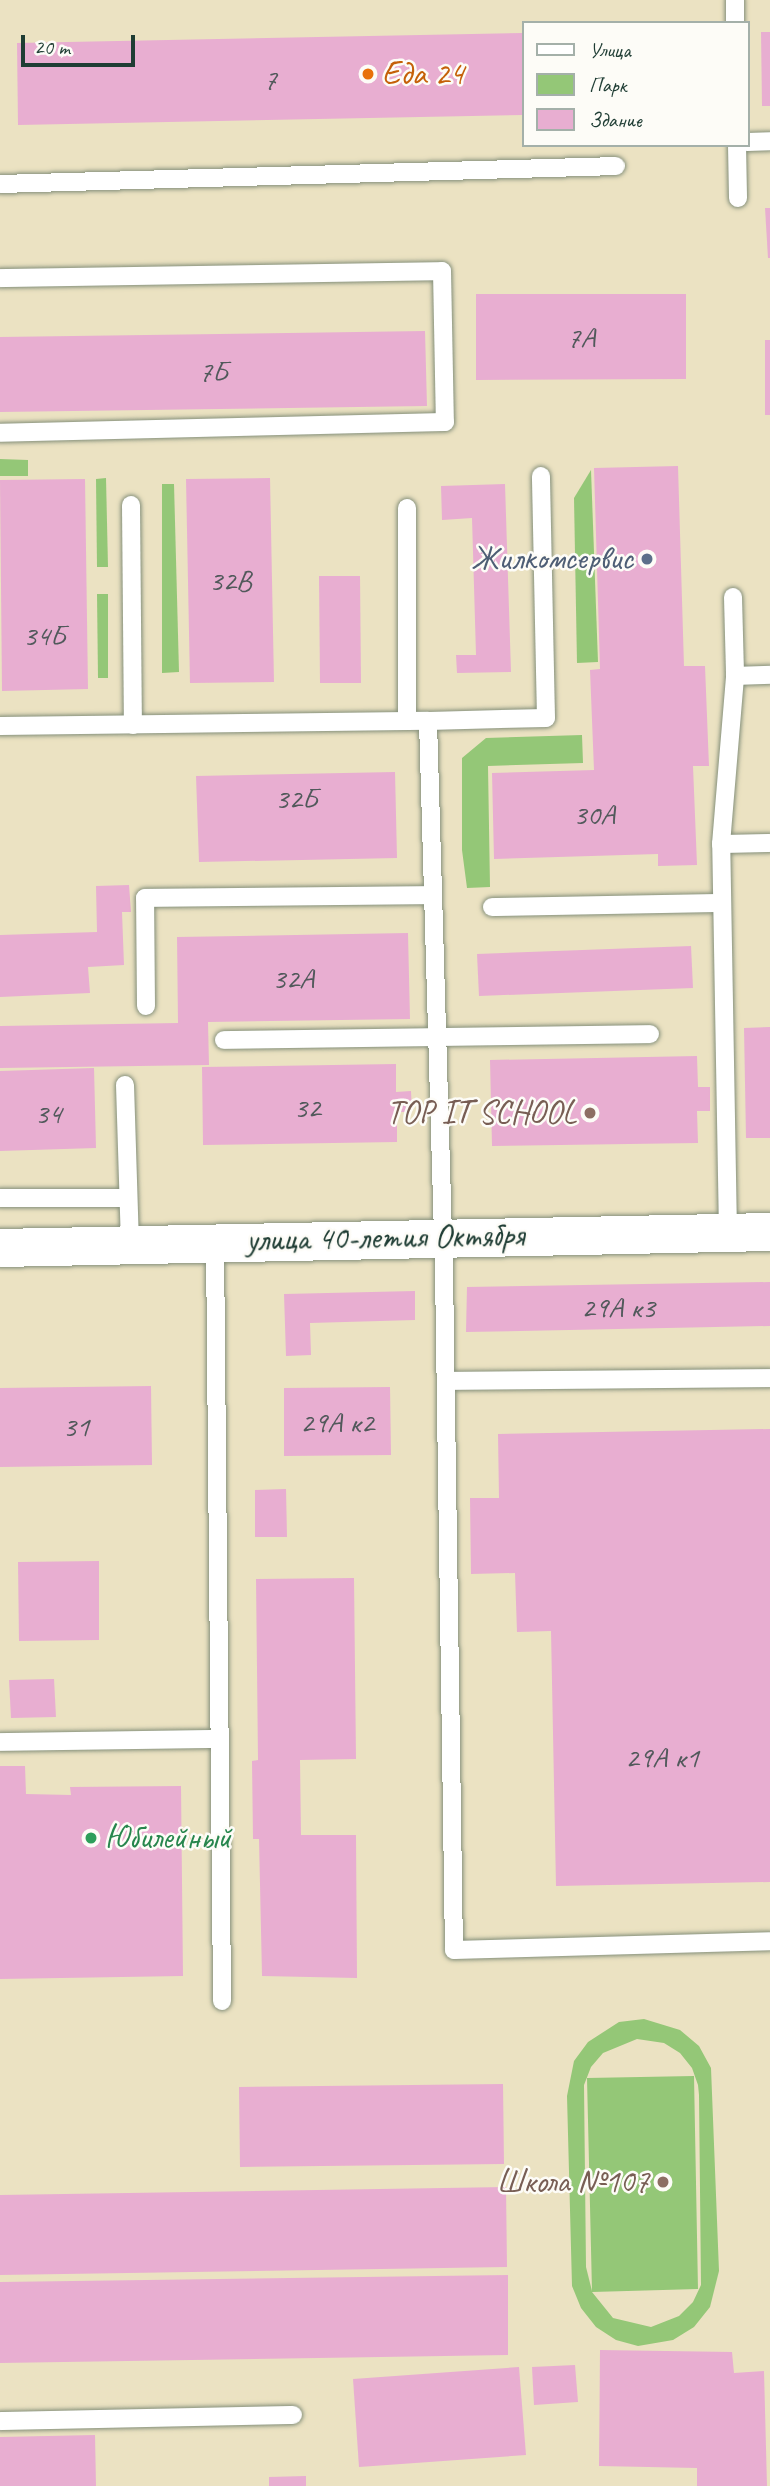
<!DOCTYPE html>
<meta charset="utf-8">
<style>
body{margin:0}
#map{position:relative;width:770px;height:2486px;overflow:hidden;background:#ebe2c2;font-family:Caveat,sans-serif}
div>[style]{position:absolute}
.green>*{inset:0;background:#94c777}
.building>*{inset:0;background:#e8aed1}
.roads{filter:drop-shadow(0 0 2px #85907b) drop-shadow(0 0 2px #85907b)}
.lane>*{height:18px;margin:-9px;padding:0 9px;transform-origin:9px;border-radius:9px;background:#fff}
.secondary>*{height:38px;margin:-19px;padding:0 19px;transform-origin:19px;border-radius:19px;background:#fff}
.dots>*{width:19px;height:19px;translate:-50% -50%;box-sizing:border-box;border:4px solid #fdfcf7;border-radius:50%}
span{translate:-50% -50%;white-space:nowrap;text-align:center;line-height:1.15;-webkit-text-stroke:5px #fdfcf7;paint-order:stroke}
.number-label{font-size:30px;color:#51595b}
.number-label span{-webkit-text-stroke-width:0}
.food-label{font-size:33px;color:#c56008}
.left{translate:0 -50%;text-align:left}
.service-label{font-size:33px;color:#4e5e75}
.right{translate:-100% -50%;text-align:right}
.education-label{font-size:33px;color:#785e54}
.street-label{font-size:33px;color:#1f3d34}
.leisure-label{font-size:33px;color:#27864d}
.legend{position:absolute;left:522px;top:21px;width:228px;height:126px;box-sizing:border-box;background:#fdfcf7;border:2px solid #a4b0a9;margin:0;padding:9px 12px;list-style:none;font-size:21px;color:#1f3d34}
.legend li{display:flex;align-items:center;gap:14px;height:35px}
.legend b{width:35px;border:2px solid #a4b0a9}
.scale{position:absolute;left:21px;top:35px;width:114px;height:32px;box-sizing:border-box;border:4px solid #1f3d34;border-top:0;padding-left:9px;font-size:21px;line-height:24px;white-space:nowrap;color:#1f3d34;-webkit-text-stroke:5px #fdfcf7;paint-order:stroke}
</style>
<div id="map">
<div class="green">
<i style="clip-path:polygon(0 459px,28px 460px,28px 476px,0 476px)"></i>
<i style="clip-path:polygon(591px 470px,598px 662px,577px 663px,574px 498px)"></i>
<i style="clip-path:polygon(106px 478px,108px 567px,97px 567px,96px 479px)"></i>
<i style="clip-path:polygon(162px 484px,174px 484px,179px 672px,162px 673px)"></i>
<i style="clip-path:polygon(97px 594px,108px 594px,108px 678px,98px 678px)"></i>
<i style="clip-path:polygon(582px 735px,583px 763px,488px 766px,490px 887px,467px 888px,462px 850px,462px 758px,486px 738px)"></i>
<i style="clip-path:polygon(evenodd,644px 2019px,680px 2030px,699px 2046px,711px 2068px,719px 2271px,710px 2307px,694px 2327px,673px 2340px,638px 2346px,616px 2340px,596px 2327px,581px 2308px,572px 2286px,567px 2096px,574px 2061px,588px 2042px,619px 2022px,644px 2019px,637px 2039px,664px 2043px,680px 2053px,692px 2068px,698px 2085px,699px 2095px,701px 2285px,693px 2302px,679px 2316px,651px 2327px,613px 2318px,592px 2292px,698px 2289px,694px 2076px,587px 2078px,592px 2291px,586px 2267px,584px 2085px,591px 2067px,603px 2053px,637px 2039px)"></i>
</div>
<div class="building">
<i style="clip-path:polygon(761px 32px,770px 32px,770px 106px,762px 106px)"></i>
<i style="clip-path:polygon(523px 33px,523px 115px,18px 125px,17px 43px)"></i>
<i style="clip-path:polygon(765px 208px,770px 208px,770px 258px,768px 258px)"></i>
<i style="clip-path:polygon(476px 294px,686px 294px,686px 379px,476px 380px)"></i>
<i style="clip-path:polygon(425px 331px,427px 406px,0 412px,0 337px)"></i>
<i style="clip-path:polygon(765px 340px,770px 340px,770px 415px,765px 415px)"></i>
<i style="clip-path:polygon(678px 466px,684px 666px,705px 666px,709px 766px,693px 766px,697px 865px,658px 866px,658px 854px,494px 859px,492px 773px,594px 770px,590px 670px,600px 669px,594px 468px)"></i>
<i style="clip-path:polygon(270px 478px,274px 682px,190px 683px,186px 479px)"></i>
<i style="clip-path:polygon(85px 479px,88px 689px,2px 691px,0 480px)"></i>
<i style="clip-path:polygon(505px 484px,511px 672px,457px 673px,456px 655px,476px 655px,472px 518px,442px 520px,441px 486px)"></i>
<i style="clip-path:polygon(319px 576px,360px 576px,361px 683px,320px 683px)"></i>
<i style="clip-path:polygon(395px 772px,397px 858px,199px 862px,196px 776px)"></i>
<i style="clip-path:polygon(129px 885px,131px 912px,122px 912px,124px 965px,88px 967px,90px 993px,0 997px,0 935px,97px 932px,96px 886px)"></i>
<i style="clip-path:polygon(408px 933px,410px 1019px,208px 1022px,209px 1065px,0 1068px,0 1026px,178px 1023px,177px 937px)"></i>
<i style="clip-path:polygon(691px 946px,693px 988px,479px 996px,477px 954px)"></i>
<i style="clip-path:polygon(770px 1027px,770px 1138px,746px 1138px,744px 1028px)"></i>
<i style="clip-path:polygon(697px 1056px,698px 1087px,710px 1087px,710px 1111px,697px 1111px,698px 1143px,492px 1146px,490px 1060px)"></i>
<i style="clip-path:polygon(396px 1064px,396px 1092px,411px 1091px,412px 1112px,397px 1112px,397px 1142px,203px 1145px,202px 1067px)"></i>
<i style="clip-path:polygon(94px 1068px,96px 1148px,0 1151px,0 1071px)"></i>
<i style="clip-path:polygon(770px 1282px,770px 1326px,466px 1332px,467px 1287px)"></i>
<i style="clip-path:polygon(415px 1291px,415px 1320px,310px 1323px,311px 1355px,286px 1356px,284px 1294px)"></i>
<i style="clip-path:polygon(151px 1386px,152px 1465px,0 1467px,0 1388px)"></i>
<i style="clip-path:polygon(390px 1387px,391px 1455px,284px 1456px,284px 1388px)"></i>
<i style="clip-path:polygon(770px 1429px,770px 1882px,556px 1886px,551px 1631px,517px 1632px,515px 1573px,471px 1574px,470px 1498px,499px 1498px,498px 1434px)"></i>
<i style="clip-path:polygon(286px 1489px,287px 1537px,255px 1537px,255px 1490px)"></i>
<i style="clip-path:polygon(99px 1561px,99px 1640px,19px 1641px,18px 1562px)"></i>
<i style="clip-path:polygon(354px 1578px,356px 1759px,300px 1760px,301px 1835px,356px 1835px,357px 1978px,262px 1976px,259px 1839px,253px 1839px,252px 1761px,258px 1760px,256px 1579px)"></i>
<i style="clip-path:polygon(54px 1679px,56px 1717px,11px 1718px,9px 1680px)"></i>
<i style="clip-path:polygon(0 1766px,25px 1766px,26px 1794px,71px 1795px,70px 1787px,181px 1786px,183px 1976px,0 1979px)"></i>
<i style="clip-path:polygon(503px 2084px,504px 2164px,240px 2167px,239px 2087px)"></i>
<i style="clip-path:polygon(506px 2187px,507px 2267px,0 2275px,0 2195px)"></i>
<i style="clip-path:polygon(508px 2275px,508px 2355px,0 2363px,0 2282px)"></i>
<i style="clip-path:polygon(600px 2350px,732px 2352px,734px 2373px,764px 2371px,767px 2486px,697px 2486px,697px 2468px,599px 2466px)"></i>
<i style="clip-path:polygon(575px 2365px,578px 2402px,534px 2405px,532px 2367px)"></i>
<i style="clip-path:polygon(519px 2367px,526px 2455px,359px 2467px,353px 2379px)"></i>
<i style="clip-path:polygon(95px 2435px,96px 2486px,0 2486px,0 2437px)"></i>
<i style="clip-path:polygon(306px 2476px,306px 2486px,269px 2486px,269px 2477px)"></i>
</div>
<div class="roads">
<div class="lane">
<i style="left:735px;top:0;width:23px;rotate:90deg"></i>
<i style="left:747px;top:142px;width:23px;rotate:-2deg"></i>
<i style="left:737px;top:145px;width:53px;rotate:88.9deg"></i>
<i style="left:0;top:184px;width:616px;rotate:-1.67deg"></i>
<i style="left:0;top:278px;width:442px;rotate:-0.9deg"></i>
<i style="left:442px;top:271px;width:151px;rotate:88.9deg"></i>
<i style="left:445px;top:422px;width:445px;rotate:178.6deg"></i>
<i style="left:131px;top:505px;width:220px;rotate:89.5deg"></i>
<i style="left:407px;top:508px;width:213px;rotate:90deg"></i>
<i style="left:733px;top:597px;width:79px;rotate:88.5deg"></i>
<i style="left:428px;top:721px;width:118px;rotate:-1.5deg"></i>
<i style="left:546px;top:718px;width:242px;rotate:-91.2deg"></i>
<i style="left:0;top:726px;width:428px;rotate:-0.7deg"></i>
<i style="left:428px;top:721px;width:549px;rotate:88.33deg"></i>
<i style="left:444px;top:1270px;width:680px;rotate:89.16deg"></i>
<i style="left:454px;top:1950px;width:316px;rotate:-1.6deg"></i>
<i style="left:721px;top:844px;width:49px;rotate:-1.2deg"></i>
<i style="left:492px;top:907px;width:230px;rotate:-1deg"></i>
<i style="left:146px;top:1006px;width:108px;rotate:-90.5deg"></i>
<i style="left:145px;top:898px;width:288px;rotate:-0.6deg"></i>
<i style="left:224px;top:1040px;width:426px;rotate:-0.8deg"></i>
<i style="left:125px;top:1085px;width:158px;rotate:88.2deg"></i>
<i style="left:0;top:1198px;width:128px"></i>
<i style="left:728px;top:1233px;width:389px;rotate:-91deg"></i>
<i style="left:721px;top:844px;width:169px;rotate:-85.2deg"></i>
<i style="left:735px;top:676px;width:35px;rotate:-2deg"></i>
<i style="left:215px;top:1241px;width:760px;rotate:89.47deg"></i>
<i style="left:446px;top:1381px;width:324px;rotate:-0.5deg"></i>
<i style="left:0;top:1742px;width:218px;rotate:-0.8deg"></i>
<i style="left:0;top:2421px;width:293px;rotate:-1.2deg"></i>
</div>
<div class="secondary">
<i style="left:0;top:1248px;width:770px;rotate:-1.19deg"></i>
</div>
</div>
<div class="dots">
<i style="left:368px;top:74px;background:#e8710a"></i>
<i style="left:647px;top:559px;background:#5c6f8a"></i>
<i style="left:590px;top:1113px;background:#8d6e63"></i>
<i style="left:91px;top:1838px;background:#2e9e5b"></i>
<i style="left:663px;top:2182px;background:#8d6e63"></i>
</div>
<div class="number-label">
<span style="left:270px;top:79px">7</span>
<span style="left:581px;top:337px">7А</span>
<span style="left:213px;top:371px">7Б</span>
<span style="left:230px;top:580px">32В</span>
<span style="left:44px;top:635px">34Б</span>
<span style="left:296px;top:798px">32Б</span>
<span style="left:594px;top:814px">30А</span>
<span style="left:293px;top:978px">32А</span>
<span style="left:307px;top:1107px">32</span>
<span style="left:48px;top:1113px">34</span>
<span style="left:618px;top:1307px">29А к3</span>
<span style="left:337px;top:1422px">29А к2</span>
<span style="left:76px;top:1426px">31</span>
<span style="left:662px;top:1757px">29А к1</span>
</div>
<div class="food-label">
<span class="left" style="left:382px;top:74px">Еда 24</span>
</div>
<div class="service-label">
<span class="right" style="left:633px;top:559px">Жилкомсервис</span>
</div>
<div class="education-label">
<span class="right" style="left:576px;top:1113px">TOP IT SCHOOL</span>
<span class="right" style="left:649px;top:2182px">Школа №107</span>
</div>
<div class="street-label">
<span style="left:385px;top:1238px;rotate:-1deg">улица 40-летия Октября</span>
</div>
<div class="leisure-label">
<span class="left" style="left:105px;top:1838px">Юбилейный</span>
</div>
<ul class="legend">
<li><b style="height:9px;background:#fff"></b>Улица</li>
<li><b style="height:19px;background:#94c777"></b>Парк</li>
<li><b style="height:19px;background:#e8aed1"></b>Здание</li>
</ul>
<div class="scale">20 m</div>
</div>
